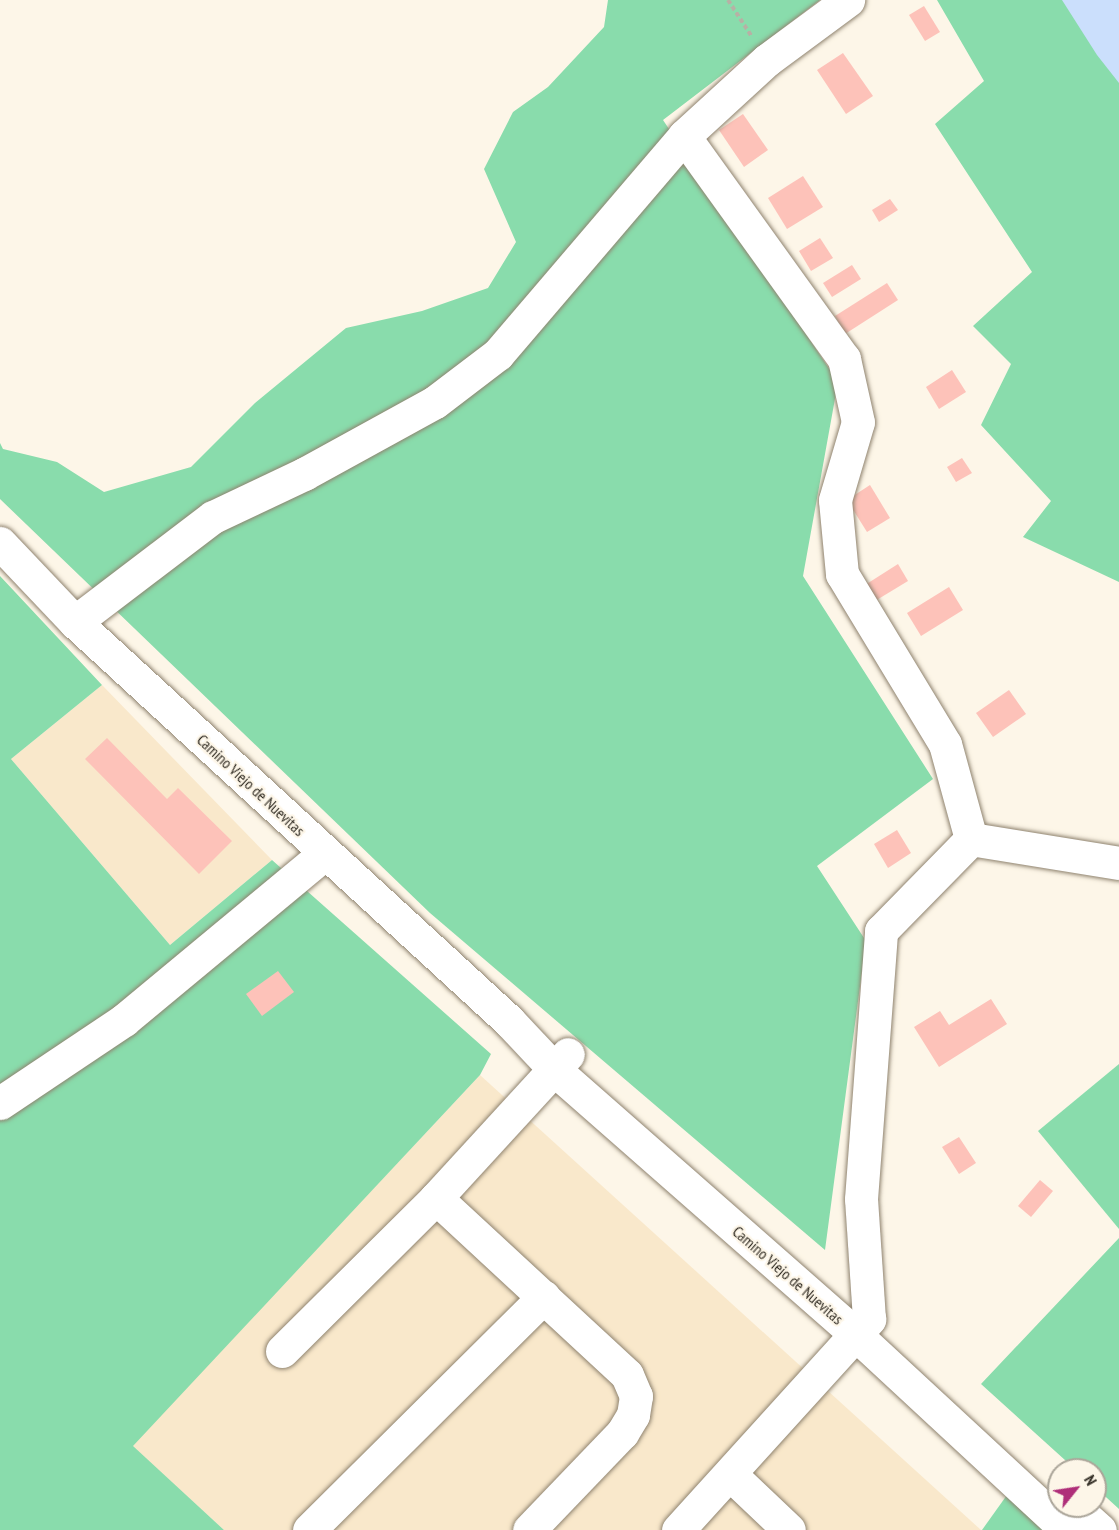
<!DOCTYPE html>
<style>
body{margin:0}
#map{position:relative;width:1119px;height:1530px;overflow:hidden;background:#fdf6e8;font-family:"PT Sans Narrow",sans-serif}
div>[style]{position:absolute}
.built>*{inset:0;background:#f9e8cb}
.green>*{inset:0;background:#89dcac}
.water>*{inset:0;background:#cbdffc}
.building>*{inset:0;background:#fdc2b9}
.path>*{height:4px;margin-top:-2px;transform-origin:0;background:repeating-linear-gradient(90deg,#b7b1a5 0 4.5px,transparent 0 7.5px)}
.roads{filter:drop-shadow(0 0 2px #8f836f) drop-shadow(0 0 2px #8f836f)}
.minor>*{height:33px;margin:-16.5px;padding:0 16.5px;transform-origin:16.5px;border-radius:16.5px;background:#fff}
span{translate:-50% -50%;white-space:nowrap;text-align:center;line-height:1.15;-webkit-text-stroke:4.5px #fdf6e8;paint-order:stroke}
.street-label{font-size:16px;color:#302b22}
.north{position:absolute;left:1047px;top:1458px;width:60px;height:60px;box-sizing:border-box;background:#fdf6e8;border:2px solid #aba599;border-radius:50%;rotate:60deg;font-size:16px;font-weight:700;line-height:24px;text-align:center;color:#302b22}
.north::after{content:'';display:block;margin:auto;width:21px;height:27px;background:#af2e79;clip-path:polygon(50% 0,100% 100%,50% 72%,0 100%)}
</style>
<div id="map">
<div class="built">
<i style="clip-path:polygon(102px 685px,272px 860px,170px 945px,11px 759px)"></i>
<i style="clip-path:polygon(480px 1075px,981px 1530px,224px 1530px,132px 1446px)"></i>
</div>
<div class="green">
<i style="clip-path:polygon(608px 0,820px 0,663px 120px,838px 382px,803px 576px,933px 779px,817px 866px,866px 941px,825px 1250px,430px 913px,0 499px,0 443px,3px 449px,57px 462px,104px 492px,191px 467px,255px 403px,346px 328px,422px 311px,488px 288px,516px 242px,484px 169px,513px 112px,548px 87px,604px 27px)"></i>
<i style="clip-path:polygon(937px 0,1119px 0,1119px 582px,1023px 537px,1051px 501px,981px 425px,1011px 364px,973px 326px,1032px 272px,935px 124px,984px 81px)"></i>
<i style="clip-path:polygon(0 576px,102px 685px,11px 759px,170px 945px,272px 860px,491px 1054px,480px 1075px,133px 1446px,224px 1530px,0 1530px)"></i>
<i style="clip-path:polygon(1119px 1064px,1119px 1229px,1038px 1131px)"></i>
<i style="clip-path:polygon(1119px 1238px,1119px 1509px,1095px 1487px,1095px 1470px,1076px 1470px,981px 1384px)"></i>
<i style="clip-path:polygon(1007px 1495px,1043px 1530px,982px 1530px)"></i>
</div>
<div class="water">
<i style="clip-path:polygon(1062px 0,1119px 0,1119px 83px,1097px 55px)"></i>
</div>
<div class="building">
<i style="clip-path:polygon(924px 6px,940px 32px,925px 41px,909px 15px)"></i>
<i style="clip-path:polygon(843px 53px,873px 96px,846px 114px,817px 70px)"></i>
<i style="clip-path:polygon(743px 114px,768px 150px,744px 167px,719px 130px)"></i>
<i style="clip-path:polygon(803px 176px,823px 207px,787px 229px,768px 198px)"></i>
<i style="clip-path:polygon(890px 199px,898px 210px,879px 222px,872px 210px)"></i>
<i style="clip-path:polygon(820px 238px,833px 258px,811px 271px,799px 251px)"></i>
<i style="clip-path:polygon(852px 265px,861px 279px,832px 297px,823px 283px)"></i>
<i style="clip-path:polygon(887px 283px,898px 300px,845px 334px,835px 316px)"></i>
<i style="clip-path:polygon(952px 370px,966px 392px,939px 409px,926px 387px)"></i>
<i style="clip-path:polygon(962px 458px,972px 473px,956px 482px,947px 467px)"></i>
<i style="clip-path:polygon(870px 485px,890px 518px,867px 532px,847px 500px)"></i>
<i style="clip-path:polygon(898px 564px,908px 581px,875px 601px,865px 585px)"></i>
<i style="clip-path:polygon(949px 587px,963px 610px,921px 636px,907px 613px)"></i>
<i style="clip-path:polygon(1009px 690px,1026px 714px,993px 737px,976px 713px)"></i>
<i style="clip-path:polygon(107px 738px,167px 799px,178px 788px,232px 841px,199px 874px,85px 759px)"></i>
<i style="clip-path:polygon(897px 830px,911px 853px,888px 868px,874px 844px)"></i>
<i style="clip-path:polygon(278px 971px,294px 992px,262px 1016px,246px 994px)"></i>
<i style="clip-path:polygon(991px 999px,1007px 1024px,939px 1067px,914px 1027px,940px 1011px,949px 1025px)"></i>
<i style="clip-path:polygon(959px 1137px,976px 1163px,959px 1174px,942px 1147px)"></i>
<i style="clip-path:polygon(1040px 1180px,1053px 1191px,1031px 1217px,1018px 1206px)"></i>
</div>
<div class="path">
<i style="left:728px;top:0;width:44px;rotate:57deg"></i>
</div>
<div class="roads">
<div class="minor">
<i style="left:0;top:543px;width:109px;rotate:46.5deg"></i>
<i style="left:75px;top:622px;width:590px;rotate:42.59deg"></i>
<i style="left:509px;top:1021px;width:69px;rotate:46.8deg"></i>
<i style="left:556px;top:1071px;width:398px;rotate:41.3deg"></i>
<i style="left:855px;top:1334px;width:289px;rotate:42.8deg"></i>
<i style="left:75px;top:622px;width:173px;rotate:-37.3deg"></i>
<i style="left:213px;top:517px;width:101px;rotate:-25.3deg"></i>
<i style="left:304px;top:474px;width:149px;rotate:-28.8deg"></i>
<i style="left:435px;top:402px;width:79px;rotate:-37.3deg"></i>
<i style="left:498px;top:354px;width:287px;rotate:-49.5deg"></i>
<i style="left:684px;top:136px;width:113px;rotate:-42.5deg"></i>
<i style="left:767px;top:60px;width:101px;rotate:-36.5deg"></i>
<i style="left:971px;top:839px;width:150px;rotate:9.2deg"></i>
<i style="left:0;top:1103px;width:149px;rotate:-33.8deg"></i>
<i style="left:124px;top:1020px;width:261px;rotate:-39.7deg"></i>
<i style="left:436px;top:1198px;width:260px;rotate:42.8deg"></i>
<i style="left:627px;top:1375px;width:23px;rotate:67deg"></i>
<i style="left:636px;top:1396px;width:19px;rotate:99deg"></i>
<i style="left:633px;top:1415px;width:21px;rotate:121deg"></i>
<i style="left:622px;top:1433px;width:134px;rotate:133.8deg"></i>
<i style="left:282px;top:1351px;width:217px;rotate:-44.8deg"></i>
<i style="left:436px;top:1198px;width:195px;rotate:-47.5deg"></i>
<i style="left:730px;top:1474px;width:81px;rotate:43.5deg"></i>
<i style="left:1073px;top:1506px;width:36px;rotate:42deg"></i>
<i style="left:309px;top:1530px;width:331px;rotate:-44.8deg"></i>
<i style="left:678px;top:1530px;width:285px;rotate:-47.8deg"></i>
<i style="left:869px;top:1319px;width:120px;rotate:-93.8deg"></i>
<i style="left:861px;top:1199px;width:269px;rotate:-85.7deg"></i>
<i style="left:881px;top:931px;width:129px;rotate:-45.6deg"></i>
<i style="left:971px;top:839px;width:98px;rotate:-105.3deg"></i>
<i style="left:945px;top:744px;width:199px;rotate:-121.2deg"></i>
<i style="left:842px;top:574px;width:74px;rotate:-95.4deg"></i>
<i style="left:835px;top:500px;width:81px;rotate:-73.6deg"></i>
<i style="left:858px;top:422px;width:65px;rotate:-102.5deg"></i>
<i style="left:844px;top:359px;width:274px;rotate:-125.7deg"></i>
</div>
</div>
<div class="street-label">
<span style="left:251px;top:785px;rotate:43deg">Camino Viejo de Nuevitas</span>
<span style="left:788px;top:1275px;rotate:41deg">Camino Viejo de Nuevitas</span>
</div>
<div class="north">N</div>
</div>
